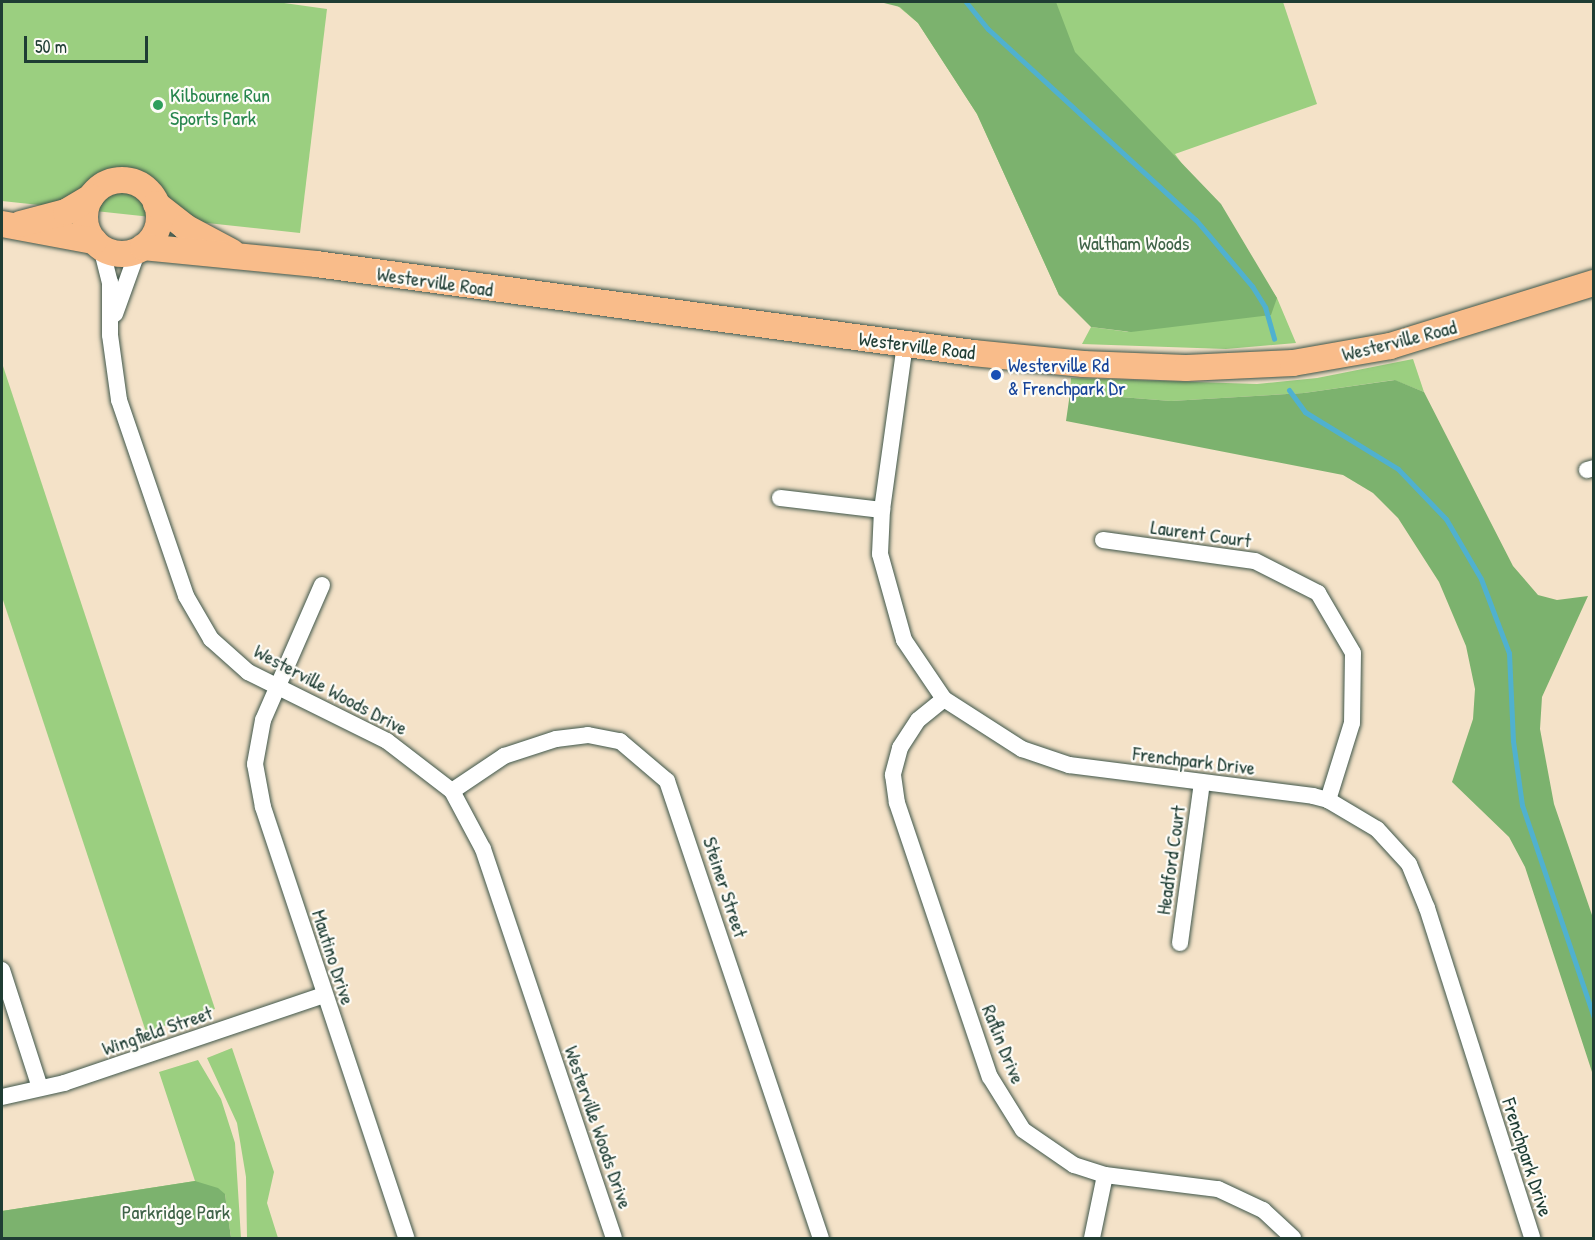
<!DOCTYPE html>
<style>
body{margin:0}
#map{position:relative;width:1595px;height:1240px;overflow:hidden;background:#f4e2c8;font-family:"Patrick Hand",sans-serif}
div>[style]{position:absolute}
.green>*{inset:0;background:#9bcf80}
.forest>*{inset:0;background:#7cb26e}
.stream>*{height:5px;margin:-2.5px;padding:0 2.5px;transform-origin:2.5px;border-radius:2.5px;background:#50b1cf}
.roads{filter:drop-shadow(0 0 2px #3f564a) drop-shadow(0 0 2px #3f564a)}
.street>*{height:16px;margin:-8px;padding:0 8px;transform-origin:8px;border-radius:8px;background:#fff}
.primary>*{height:26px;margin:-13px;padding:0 13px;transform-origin:13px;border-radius:13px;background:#f9bc8a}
.primary>.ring{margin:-13px;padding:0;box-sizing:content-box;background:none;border:26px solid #f9bc8a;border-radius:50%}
.dots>*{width:16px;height:16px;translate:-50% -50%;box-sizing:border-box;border:3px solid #fdfcf7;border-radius:50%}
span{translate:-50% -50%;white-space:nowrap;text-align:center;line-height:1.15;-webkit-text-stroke:4.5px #fdfcf7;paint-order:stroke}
.leisure-label{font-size:20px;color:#27864d}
.left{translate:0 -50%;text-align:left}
.park-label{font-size:20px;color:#3e6247}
.street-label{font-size:20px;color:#1f3d34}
.transit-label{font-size:20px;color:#164399}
.frame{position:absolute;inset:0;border:3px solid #1f3d34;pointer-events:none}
.scale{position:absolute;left:24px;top:36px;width:124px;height:27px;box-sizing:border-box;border:3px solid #1f3d34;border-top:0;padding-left:8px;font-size:18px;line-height:21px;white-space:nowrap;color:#1f3d34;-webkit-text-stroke:4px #fdfcf7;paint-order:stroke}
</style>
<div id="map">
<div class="green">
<i style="clip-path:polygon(2px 2px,277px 2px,327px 9px,300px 233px,2px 201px)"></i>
<i style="clip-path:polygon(893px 2px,1283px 2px,1317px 104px,1175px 154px,1277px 298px,1296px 343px,1226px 349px,1082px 344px,1091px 327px,1129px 332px,1059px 295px,977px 114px,918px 23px)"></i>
<i style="clip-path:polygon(1413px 359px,1424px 392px,1394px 380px,1304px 393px,1171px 401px,1070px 393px,1071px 378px,1257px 384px,1317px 378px)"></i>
<i style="clip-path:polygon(2px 363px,215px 1009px,146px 1032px,2px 597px)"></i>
<i style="clip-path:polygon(232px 1048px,274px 1172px,267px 1203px,278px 1238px,247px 1238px,246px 1177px,237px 1123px,207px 1058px)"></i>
<i style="clip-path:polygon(198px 1060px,221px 1099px,235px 1143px,241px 1238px,231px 1238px,225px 1194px,2px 1238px,2px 1211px,195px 1181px,159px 1072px)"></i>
</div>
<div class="forest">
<i style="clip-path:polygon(880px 2px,1056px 2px,1075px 52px,1221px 204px,1277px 298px,1271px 315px,1131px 332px,1091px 327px,1059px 295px,977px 114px,918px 23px,900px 7px)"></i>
<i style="clip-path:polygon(1395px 380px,1424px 392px,1513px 566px,1538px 595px,1557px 600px,1588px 596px,1542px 697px,1540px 729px,1554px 804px,1593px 918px,1593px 1075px,1525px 867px,1509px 837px,1452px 782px,1473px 719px,1475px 689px,1466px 646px,1439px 582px,1398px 518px,1373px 493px,1343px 475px,1066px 421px,1070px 393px,1171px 401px,1304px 393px)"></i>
<i style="clip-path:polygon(195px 1181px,218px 1188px,225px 1194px,231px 1238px,2px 1238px,2px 1211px)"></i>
</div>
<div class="stream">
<i style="left:966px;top:2px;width:35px;rotate:51deg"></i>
<i style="left:988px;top:29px;width:282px;rotate:42.6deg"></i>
<i style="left:1196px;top:220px;width:87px;rotate:49.7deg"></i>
<i style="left:1252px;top:286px;width:25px;rotate:58deg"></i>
<i style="left:1265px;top:307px;width:33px;rotate:74deg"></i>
<i style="left:1289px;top:390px;width:27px;rotate:54deg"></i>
<i style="left:1305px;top:412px;width:109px;rotate:31.5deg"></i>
<i style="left:1398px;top:469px;width:69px;rotate:46.2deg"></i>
<i style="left:1446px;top:519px;width:69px;rotate:59.7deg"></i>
<i style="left:1481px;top:579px;width:79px;rotate:69.3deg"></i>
<i style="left:1509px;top:653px;width:88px;rotate:87.4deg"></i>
<i style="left:1513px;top:741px;width:65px;rotate:82deg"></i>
<i style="left:1522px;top:805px;width:225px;rotate:71.3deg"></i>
</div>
<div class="roads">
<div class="street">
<i style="left:101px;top:247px;width:36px;rotate:76deg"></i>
<i style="left:110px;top:282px;width:53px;rotate:90deg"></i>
<i style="left:110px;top:335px;width:66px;rotate:82.1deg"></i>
<i style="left:119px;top:400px;width:207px;rotate:71.1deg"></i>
<i style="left:186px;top:596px;width:50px;rotate:59.8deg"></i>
<i style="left:211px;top:639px;width:50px;rotate:41.7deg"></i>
<i style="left:248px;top:672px;width:155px;rotate:26.4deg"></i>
<i style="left:387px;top:741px;width:82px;rotate:37.6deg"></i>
<i style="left:452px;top:791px;width:66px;rotate:61.9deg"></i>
<i style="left:483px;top:849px;width:410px;rotate:71.4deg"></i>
<i style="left:115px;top:314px;width:68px;rotate:-70.2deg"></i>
<i style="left:905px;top:344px;width:168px;rotate:97.9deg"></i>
<i style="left:882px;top:510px;width:44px;rotate:92.6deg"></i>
<i style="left:880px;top:554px;width:89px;rotate:74.4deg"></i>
<i style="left:904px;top:640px;width:71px;rotate:55.9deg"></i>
<i style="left:944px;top:699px;width:93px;rotate:32.7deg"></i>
<i style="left:1022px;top:749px;width:50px;rotate:18.8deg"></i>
<i style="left:1069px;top:765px;width:246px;rotate:7.2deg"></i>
<i style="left:1313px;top:796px;width:16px;rotate:15deg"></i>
<i style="left:1328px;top:800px;width:57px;rotate:30.6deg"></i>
<i style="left:1377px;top:829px;width:47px;rotate:47.6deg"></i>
<i style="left:1409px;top:864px;width:48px;rotate:67.8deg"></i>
<i style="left:1427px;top:908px;width:346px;rotate:72.3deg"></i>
<i style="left:1587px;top:470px;width:7px;rotate:-16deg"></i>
<i style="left:780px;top:498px;width:103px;rotate:6.7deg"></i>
<i style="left:1103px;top:540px;width:153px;rotate:7.9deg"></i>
<i style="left:1255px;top:561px;width:71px;rotate:26.9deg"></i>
<i style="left:1318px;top:593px;width:69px;rotate:59.7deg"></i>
<i style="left:1353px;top:653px;width:70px;rotate:90.8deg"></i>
<i style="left:1352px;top:723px;width:81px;rotate:107.3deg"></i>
<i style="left:322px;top:585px;width:147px;rotate:113.6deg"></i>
<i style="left:263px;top:720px;width:45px;rotate:100.3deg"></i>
<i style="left:255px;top:764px;width:44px;rotate:79.5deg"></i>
<i style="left:263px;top:807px;width:454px;rotate:71.6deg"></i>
<i style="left:944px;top:699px;width:33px;rotate:141deg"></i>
<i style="left:918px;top:720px;width:33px;rotate:123deg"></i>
<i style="left:900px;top:748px;width:28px;rotate:105deg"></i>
<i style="left:893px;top:775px;width:28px;rotate:82deg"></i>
<i style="left:897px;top:803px;width:289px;rotate:71.3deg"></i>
<i style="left:990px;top:1077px;width:62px;rotate:58.1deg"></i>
<i style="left:1023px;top:1130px;width:62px;rotate:34.5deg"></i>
<i style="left:1074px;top:1165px;width:33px;rotate:18deg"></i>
<i style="left:1105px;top:1175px;width:114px;rotate:7.1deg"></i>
<i style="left:1218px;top:1189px;width:50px;rotate:25deg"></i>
<i style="left:1263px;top:1210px;width:41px;rotate:43deg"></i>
<i style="left:452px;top:791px;width:63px;rotate:-33.9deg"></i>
<i style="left:504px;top:756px;width:55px;rotate:-18.1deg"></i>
<i style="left:556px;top:739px;width:32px;rotate:-7deg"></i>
<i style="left:588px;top:735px;width:33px;rotate:11deg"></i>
<i style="left:620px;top:741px;width:62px;rotate:40.4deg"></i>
<i style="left:667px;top:781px;width:482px;rotate:71.4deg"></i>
<i style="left:1180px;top:943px;width:162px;rotate:-82.2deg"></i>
<i style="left:2px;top:970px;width:124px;rotate:72.1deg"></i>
<i style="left:2px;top:1097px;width:64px;rotate:-12.7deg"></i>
<i style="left:64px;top:1083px;width:274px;rotate:-18.7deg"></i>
<i style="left:1092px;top:1238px;width:64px;rotate:-78.3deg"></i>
</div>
<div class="primary">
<i class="ring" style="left:85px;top:180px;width:48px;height:48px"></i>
<i style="left:156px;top:204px;width:37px;rotate:38deg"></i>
<i style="left:185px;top:227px;width:53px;rotate:28deg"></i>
<i style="left:2px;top:224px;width:94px;rotate:10.5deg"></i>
<i style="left:20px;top:224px;width:48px;rotate:-14.6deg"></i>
<i style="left:66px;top:212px;width:29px;rotate:-31deg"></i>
<i style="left:143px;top:247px;width:174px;rotate:5.6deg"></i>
<i style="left:316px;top:264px;width:663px;rotate:7.71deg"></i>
<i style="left:973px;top:353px;width:111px;rotate:5.7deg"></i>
<i style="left:1083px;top:364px;width:103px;rotate:2.2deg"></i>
<i style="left:1186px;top:368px;width:107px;rotate:-2.7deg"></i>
<i style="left:1293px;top:363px;width:98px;rotate:-9.9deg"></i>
<i style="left:1390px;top:346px;width:214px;rotate:-17.2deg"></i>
</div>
</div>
<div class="dots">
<i style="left:158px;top:105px;background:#2e9e5b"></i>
<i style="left:996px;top:375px;background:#1a4fb4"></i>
</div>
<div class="leisure-label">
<span class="left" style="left:170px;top:106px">Kilbourne Run<br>Sports Park</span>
</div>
<div class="park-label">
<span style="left:1134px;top:242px">Waltham Woods</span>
<span style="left:176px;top:1211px">Parkridge Park</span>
</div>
<div class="street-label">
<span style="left:435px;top:281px;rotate:8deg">Westerville Road</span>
<span style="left:1399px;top:340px;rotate:-14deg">Westerville Road</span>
<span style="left:917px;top:345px;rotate:7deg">Westerville Road</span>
<span style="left:1201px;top:533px;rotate:8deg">Laurent Court</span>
<span style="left:331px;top:689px;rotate:28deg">Westerville Woods Drive</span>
<span style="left:1194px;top:760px;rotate:7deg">Frenchpark Drive</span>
<span style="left:1170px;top:860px;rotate:-82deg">Headford Court</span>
<span style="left:726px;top:887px;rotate:72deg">Steiner Street</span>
<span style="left:334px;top:957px;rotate:72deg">Mautino Drive</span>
<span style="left:157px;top:1030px;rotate:-19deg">Wingfield Street</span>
<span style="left:1004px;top:1044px;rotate:68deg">Raflin Drive</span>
<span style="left:599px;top:1127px;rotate:71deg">Westerville Woods Drive</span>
<span style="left:1528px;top:1157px;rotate:72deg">Frenchpark Drive</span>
</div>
<div class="transit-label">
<span class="left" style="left:1008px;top:376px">Westerville Rd<br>&amp; Frenchpark Dr</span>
</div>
<div class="frame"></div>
<div class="scale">50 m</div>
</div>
